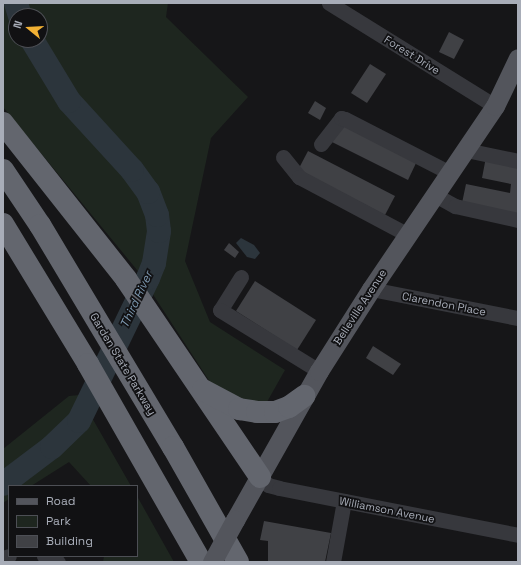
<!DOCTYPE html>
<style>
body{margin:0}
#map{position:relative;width:521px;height:565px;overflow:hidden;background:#161618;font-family:"Space Grotesk",sans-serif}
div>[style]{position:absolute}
.green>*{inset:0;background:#1e261f}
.water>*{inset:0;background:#2c353c}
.river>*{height:24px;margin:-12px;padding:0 12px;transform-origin:12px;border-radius:12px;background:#2c353c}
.building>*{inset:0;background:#404145}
.minor>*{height:15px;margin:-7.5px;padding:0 7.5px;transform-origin:7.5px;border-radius:7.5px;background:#37383d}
.major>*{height:19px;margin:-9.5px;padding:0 9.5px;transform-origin:9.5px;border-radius:9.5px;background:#53555c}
.highway>*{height:22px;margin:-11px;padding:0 11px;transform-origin:11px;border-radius:11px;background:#63666e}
.major-bridge>*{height:19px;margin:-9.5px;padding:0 9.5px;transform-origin:9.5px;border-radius:9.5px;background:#53555c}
span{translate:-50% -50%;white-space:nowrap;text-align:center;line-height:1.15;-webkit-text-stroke:3.5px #111113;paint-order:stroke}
.street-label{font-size:11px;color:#a8adb8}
.water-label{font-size:12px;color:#7f9bb3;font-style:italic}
.frame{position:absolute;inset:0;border:4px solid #a8adb8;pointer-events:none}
.legend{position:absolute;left:8px;top:485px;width:130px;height:72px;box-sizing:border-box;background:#111113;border:1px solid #4d4f55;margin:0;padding:5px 7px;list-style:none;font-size:12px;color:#a8adb8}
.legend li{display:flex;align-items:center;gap:8px;height:20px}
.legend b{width:20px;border:1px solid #4d4f55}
.north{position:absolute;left:8px;top:8px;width:40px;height:40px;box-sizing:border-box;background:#111113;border:1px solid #4d4f55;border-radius:50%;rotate:288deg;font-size:11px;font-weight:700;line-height:16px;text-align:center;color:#a8adb8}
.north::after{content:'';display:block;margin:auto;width:14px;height:18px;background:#f2b134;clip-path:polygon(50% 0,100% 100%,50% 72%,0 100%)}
</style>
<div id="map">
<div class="green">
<i style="clip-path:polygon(evenodd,3px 3px,168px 3px,166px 17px,248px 97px,211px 138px,185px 261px,210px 322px,285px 370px,267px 402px,235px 400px,210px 382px,137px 270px,3px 107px,3px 3px,16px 16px,40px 16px,40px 40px,16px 40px,16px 16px)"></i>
<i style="clip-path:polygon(79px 395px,131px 486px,91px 486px,69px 462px,31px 486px,9px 486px,9px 499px,3px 503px,3px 449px,69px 396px)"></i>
<i style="clip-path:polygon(137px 496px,174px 562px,103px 562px,104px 556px,137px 556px)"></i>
</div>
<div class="water">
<i style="clip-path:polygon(241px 238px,254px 245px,260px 253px,255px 259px,247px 257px,236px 243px)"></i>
</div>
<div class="river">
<i style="left:16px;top:3px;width:14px;rotate:73deg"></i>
<i style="left:3px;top:484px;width:61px;rotate:-37.1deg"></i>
<i style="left:52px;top:447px;width:37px;rotate:-44deg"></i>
<i style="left:79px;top:421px;width:159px;rotate:-64.2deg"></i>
<i style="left:148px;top:278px;width:16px;rotate:-68deg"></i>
<i style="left:154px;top:263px;width:32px;rotate:-81deg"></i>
<i style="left:159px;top:231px;width:16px;rotate:-97deg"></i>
<i style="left:157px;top:215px;width:25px;rotate:-111deg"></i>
<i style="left:148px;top:192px;width:27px;rotate:-126deg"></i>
<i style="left:132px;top:170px;width:93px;rotate:-132.4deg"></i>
<i style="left:69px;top:101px;width:71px;rotate:-121.2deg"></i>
</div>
<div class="building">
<i style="clip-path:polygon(449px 32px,464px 40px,454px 59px,439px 52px)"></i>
<i style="clip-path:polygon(370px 64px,386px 74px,367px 103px,351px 93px)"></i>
<i style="clip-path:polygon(315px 101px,326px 108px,320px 120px,308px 113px)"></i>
<i style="clip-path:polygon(342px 124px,417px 161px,408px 180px,332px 142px)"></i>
<i style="clip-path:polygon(308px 151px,395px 196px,385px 215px,298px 170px)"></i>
<i style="clip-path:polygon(486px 157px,518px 163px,518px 215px,462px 203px,466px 184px,510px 193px,511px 184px,482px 178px)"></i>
<i style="clip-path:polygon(229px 243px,239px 252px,235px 258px,224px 250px)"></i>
<i style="clip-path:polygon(255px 281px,316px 320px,297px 350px,236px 311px)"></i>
<i style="clip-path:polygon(373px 346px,401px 364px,393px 375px,366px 358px)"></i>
<i style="clip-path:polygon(264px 521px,331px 533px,325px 562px,268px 561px,268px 541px,260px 540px)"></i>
</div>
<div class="minor">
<i style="left:329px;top:3px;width:195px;rotate:31.8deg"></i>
<i style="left:321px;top:144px;width:33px;rotate:-52deg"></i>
<i style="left:341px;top:118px;width:4px;rotate:14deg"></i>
<i style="left:345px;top:119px;width:118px;rotate:27.2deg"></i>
<i style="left:466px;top:150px;width:53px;rotate:11.9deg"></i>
<i style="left:283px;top:157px;width:26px;rotate:51deg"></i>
<i style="left:299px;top:177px;width:123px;rotate:28deg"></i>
<i style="left:435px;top:195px;width:23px;rotate:29deg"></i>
<i style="left:455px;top:206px;width:65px;rotate:12.5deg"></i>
<i style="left:241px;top:277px;width:39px;rotate:122deg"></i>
<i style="left:220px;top:310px;width:116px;rotate:31.6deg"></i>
<i style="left:371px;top:289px;width:150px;rotate:11.2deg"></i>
<i style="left:260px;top:477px;width:11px;rotate:45deg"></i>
<i style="left:268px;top:485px;width:11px;rotate:15deg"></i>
<i style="left:279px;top:488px;width:244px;rotate:11.1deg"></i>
<i style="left:44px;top:556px;width:15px;rotate:23deg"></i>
<i style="left:3px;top:558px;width:6px;rotate:-18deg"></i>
<i style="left:333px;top:562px;width:62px;rotate:-79.8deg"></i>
</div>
<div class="major">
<i style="left:235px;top:520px;width:171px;rotate:-60.6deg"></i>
<i style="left:319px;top:371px;width:97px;rotate:-57.6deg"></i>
<i style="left:371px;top:289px;width:221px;rotate:-55.9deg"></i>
<i style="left:495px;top:106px;width:53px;rotate:-64.4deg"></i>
</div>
<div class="highway">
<i style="left:3px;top:123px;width:199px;rotate:51.7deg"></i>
<i style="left:126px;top:279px;width:239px;rotate:55.9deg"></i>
<i style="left:3px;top:170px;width:66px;rotate:56.1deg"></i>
<i style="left:40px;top:225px;width:259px;rotate:59.1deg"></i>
<i style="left:173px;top:447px;width:132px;rotate:60.5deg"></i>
<i style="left:3px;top:224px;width:164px;rotate:58.7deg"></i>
<i style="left:88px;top:364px;width:228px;rotate:60.3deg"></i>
<i style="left:203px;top:390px;width:41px;rotate:27.8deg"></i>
<i style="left:239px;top:409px;width:18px;rotate:9deg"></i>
<i style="left:257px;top:412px;width:18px"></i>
<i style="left:275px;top:412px;width:15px;rotate:-20deg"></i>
<i style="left:289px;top:407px;width:19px;rotate:-36deg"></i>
</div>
<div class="major-bridge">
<i style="left:212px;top:562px;width:48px;rotate:-61.3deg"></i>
</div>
<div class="street-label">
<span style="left:412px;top:55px;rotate:32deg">Forest Drive</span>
<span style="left:444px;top:304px;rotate:11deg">Clarendon Place</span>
<span style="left:360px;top:307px;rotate:-57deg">Belleville Avenue</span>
<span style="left:123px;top:364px;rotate:59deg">Garden State Parkway</span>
<span style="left:387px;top:510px;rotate:11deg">Williamson Avenue</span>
</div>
<div class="water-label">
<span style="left:137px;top:300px;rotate:-65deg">Third River</span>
</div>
<div class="frame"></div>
<ul class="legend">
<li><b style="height:5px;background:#53555c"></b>Road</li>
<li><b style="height:11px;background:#1e261f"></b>Park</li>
<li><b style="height:11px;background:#404145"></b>Building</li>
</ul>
<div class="north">N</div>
</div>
